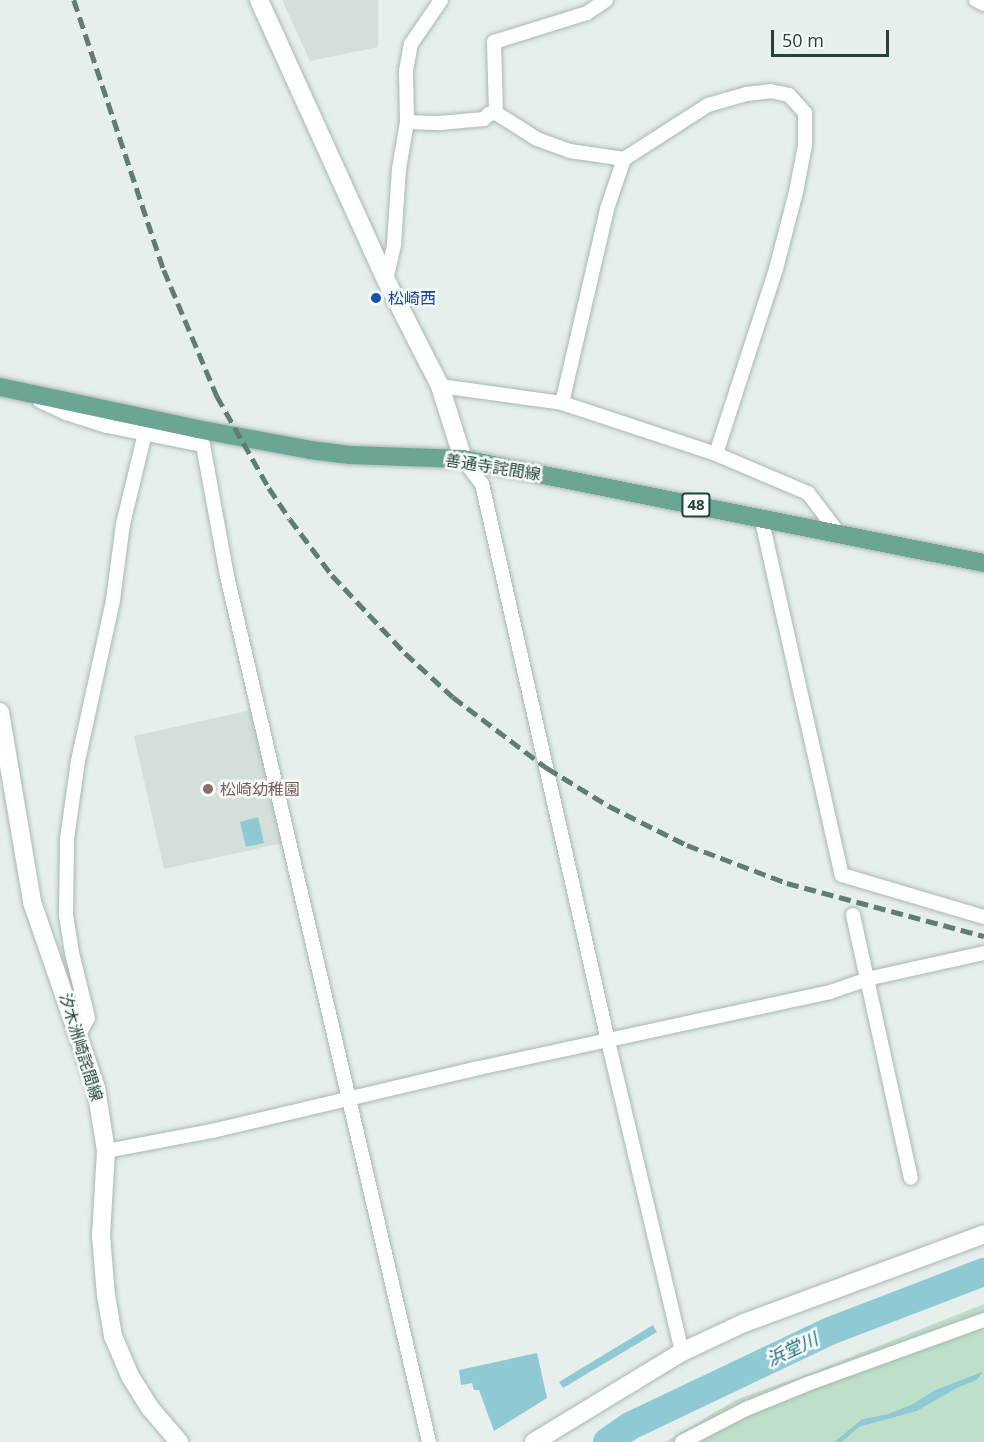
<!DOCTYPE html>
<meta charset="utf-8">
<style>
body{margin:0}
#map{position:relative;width:984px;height:1442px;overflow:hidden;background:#e6efeb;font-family:"Open Sans","Noto Sans JP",sans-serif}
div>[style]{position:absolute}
.built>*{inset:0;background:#d4dfda}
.green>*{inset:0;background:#bfe0c8}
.water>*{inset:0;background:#8ec9d4}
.river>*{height:28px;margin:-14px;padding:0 14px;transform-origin:14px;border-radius:14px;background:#8ec9d4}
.roads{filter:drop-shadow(0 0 2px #a8b8b2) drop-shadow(0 0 2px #a8b8b2)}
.street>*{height:14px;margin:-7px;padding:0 7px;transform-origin:7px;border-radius:7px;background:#fff}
.secondary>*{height:18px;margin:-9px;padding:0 9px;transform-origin:9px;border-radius:9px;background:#fff}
.primary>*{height:18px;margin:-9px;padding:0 9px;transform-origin:9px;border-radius:9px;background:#6aa596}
.rail>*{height:4.5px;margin-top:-2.25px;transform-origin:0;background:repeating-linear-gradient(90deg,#5f7d75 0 12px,transparent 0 18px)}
.dots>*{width:16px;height:16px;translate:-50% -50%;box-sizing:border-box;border:3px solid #f7fbf9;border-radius:50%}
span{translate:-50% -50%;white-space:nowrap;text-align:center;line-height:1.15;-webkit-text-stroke:5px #f7fbf9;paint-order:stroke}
.shield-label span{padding:2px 4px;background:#f7fbf9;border:2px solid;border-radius:4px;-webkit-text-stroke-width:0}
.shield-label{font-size:15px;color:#24423a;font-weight:700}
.transit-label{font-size:16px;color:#164399}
.left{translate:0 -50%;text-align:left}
.street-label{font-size:16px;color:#24423a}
.education-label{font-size:16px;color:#785e54}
.water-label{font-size:18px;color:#1c6f80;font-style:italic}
.scale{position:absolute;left:771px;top:30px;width:118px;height:27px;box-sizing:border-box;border:3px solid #24423a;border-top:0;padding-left:8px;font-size:18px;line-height:21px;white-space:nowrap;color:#24423a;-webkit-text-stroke:4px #f7fbf9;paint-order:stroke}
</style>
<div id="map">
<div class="built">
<i style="clip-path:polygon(282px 0,378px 0,378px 47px,310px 61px)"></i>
<i style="clip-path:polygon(251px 710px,283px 843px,164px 869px,134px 736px)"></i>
</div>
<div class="green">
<i style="clip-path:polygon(984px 1304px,984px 1371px,935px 1390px,911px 1405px,888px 1414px,862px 1419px,834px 1442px,665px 1442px,736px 1400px,816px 1371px)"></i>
<i style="clip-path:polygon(984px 1372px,984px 1442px,842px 1442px,859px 1427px,917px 1411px,957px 1388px,977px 1380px)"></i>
</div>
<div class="water">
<i style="clip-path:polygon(258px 817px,264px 843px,246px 847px,240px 822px)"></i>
<i style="clip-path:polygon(653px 1325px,657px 1332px,563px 1388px,559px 1382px)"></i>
<i style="clip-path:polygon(537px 1353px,547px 1398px,494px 1431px,479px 1390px,474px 1390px,472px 1383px,461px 1385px,459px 1370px)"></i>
<i style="clip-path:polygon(984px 1371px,977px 1380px,957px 1388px,917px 1411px,859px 1427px,842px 1442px,834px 1442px,862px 1419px,888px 1414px,911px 1405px,935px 1390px)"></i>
</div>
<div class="river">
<i style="left:607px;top:1442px;width:28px;rotate:-35deg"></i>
<i style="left:630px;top:1426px;width:221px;rotate:-25.4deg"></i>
<i style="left:830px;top:1331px;width:165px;rotate:-21deg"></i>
</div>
<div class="roads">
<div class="street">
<i style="left:976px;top:0;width:9px;rotate:27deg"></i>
<i style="left:496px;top:113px;width:71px;rotate:-91.6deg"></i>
<i style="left:494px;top:42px;width:97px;rotate:-17.3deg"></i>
<i style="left:587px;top:13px;width:23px;rotate:-34deg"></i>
<i style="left:407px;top:122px;width:33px;rotate:2deg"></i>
<i style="left:440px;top:123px;width:44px;rotate:-5.2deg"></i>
<i style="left:484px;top:119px;width:7px;rotate:-45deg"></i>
<i style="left:489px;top:114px;width:7px;rotate:-8deg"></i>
<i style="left:496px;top:113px;width:49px;rotate:32.4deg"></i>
<i style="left:537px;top:139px;width:35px;rotate:20deg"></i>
<i style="left:570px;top:151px;width:55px;rotate:8.4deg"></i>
<i style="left:624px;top:159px;width:100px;rotate:-32.7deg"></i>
<i style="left:708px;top:105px;width:41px;rotate:-15.8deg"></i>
<i style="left:747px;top:94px;width:23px;rotate:-7deg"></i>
<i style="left:770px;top:91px;width:19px;rotate:12deg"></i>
<i style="left:789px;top:95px;width:24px;rotate:48deg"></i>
<i style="left:805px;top:113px;width:32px;rotate:90deg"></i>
<i style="left:805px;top:145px;width:48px;rotate:100.8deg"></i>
<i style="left:796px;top:192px;width:80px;rotate:104.6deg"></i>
<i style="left:776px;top:269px;width:194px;rotate:108deg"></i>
<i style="left:386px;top:280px;width:37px;rotate:-77deg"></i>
<i style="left:394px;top:244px;width:75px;rotate:-86.2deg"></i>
<i style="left:399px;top:169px;width:48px;rotate:-80.3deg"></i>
<i style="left:407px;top:122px;width:51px;rotate:-91.1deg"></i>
<i style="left:406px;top:71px;width:27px;rotate:-80deg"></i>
<i style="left:411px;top:44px;width:53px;rotate:-55.7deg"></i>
<i style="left:440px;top:386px;width:123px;rotate:7.9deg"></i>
<i style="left:562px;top:403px;width:162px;rotate:18.3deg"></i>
<i style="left:716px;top:454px;width:100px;rotate:23deg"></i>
<i style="left:808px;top:493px;width:48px;rotate:52.7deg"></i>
<i style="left:40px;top:401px;width:29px;rotate:25deg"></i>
<i style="left:66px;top:413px;width:43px;rotate:17.6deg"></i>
<i style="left:107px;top:426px;width:98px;rotate:11.2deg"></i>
<i style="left:203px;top:445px;width:133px;rotate:79.6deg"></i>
<i style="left:227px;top:576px;width:889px;rotate:76.87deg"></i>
<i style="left:562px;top:403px;width:199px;rotate:-76.9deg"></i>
<i style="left:607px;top:209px;width:53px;rotate:-71.2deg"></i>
<i style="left:463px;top:459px;width:31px;rotate:53deg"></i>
<i style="left:482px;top:484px;width:571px;rotate:77.25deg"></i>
<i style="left:608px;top:1041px;width:320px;rotate:76.6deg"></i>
<i style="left:761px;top:517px;width:367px;rotate:77.3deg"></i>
<i style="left:842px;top:875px;width:148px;rotate:16.5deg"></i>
<i style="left:853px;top:915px;width:269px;rotate:77.6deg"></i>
<i style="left:79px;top:1034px;width:18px;rotate:-61deg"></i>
<i style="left:88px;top:1018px;width:67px;rotate:-103.8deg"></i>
<i style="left:72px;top:953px;width:38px;rotate:-99deg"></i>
<i style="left:66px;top:915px;width:76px;rotate:-89.2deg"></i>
<i style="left:67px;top:839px;width:79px;rotate:-82deg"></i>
<i style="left:78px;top:761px;width:165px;rotate:-77.7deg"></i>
<i style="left:113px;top:600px;width:77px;rotate:-82.5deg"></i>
<i style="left:123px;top:524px;width:94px;rotate:-76.4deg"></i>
<i style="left:106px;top:1151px;width:108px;rotate:-10.7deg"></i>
<i style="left:212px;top:1131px;width:274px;rotate:-13.3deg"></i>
<i style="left:479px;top:1068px;width:359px;rotate:-12.2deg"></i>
<i style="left:830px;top:992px;width:39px;rotate:-19deg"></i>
<i style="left:867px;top:979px;width:120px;rotate:-12.5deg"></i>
<i style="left:682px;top:1442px;width:72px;rotate:-27.3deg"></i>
<i style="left:746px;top:1409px;width:69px;rotate:-22.1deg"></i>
<i style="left:810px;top:1383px;width:185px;rotate:-19.9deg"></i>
</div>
<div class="secondary">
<i style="left:259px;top:0;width:307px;rotate:65.6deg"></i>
<i style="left:386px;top:280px;width:119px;rotate:63deg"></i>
<i style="left:440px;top:386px;width:77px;rotate:72.5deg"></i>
<i style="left:0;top:712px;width:193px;rotate:80.4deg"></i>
<i style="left:32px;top:902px;width:197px;rotate:71deg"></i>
<i style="left:96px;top:1088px;width:64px;rotate:81deg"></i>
<i style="left:106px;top:1151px;width:85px;rotate:93.4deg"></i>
<i style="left:101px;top:1236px;width:59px;rotate:85.2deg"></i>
<i style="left:106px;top:1295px;width:42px;rotate:80.3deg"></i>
<i style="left:113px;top:1336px;width:43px;rotate:67deg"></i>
<i style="left:130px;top:1376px;width:38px;rotate:58deg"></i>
<i style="left:150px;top:1408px;width:45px;rotate:49.5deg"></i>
<i style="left:534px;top:1442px;width:173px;rotate:-31.3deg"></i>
<i style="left:682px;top:1352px;width:68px;rotate:-25.1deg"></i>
<i style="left:744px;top:1323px;width:256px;rotate:-20.3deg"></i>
</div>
<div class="primary">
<i style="left:0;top:387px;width:201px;rotate:12deg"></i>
<i style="left:197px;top:429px;width:115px;rotate:10.5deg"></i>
<i style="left:310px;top:450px;width:40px;rotate:7.1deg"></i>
<i style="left:350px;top:455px;width:113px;rotate:2deg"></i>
<i style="left:463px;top:459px;width:531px;rotate:11.29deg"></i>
</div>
</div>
<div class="rail">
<i style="left:74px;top:0;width:285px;rotate:71.6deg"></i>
<i style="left:164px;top:270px;width:137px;rotate:67.2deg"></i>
<i style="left:217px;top:396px;width:106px;rotate:60.5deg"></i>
<i style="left:269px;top:488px;width:37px;rotate:56deg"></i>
<i style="left:290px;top:519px;width:70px;rotate:53.1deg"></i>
<i style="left:332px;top:575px;width:107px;rotate:46.9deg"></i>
<i style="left:405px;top:653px;width:65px;rotate:42.5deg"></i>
<i style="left:453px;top:697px;width:118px;rotate:37.1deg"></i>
<i style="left:547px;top:768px;width:73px;rotate:31.5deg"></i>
<i style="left:609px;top:806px;width:87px;rotate:26.6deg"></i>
<i style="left:687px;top:845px;width:107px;rotate:20.8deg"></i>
<i style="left:787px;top:883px;width:204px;rotate:15.1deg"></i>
</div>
<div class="dots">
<i style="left:376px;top:298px;background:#1a4fb4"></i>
<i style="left:208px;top:789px;background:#8d6e63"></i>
</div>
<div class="shield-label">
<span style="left:696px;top:505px">48</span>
</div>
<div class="transit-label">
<span class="left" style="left:388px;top:298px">松崎西</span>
</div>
<div class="street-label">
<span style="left:493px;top:467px;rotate:9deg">善通寺詫間線</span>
<span style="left:81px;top:1047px;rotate:73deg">汐木洲崎詫間線</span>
</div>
<div class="education-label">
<span class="left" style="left:220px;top:789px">松崎幼稚園</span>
</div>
<div class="water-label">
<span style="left:792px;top:1349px;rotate:-25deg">浜堂川</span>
</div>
<div class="scale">50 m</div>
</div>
